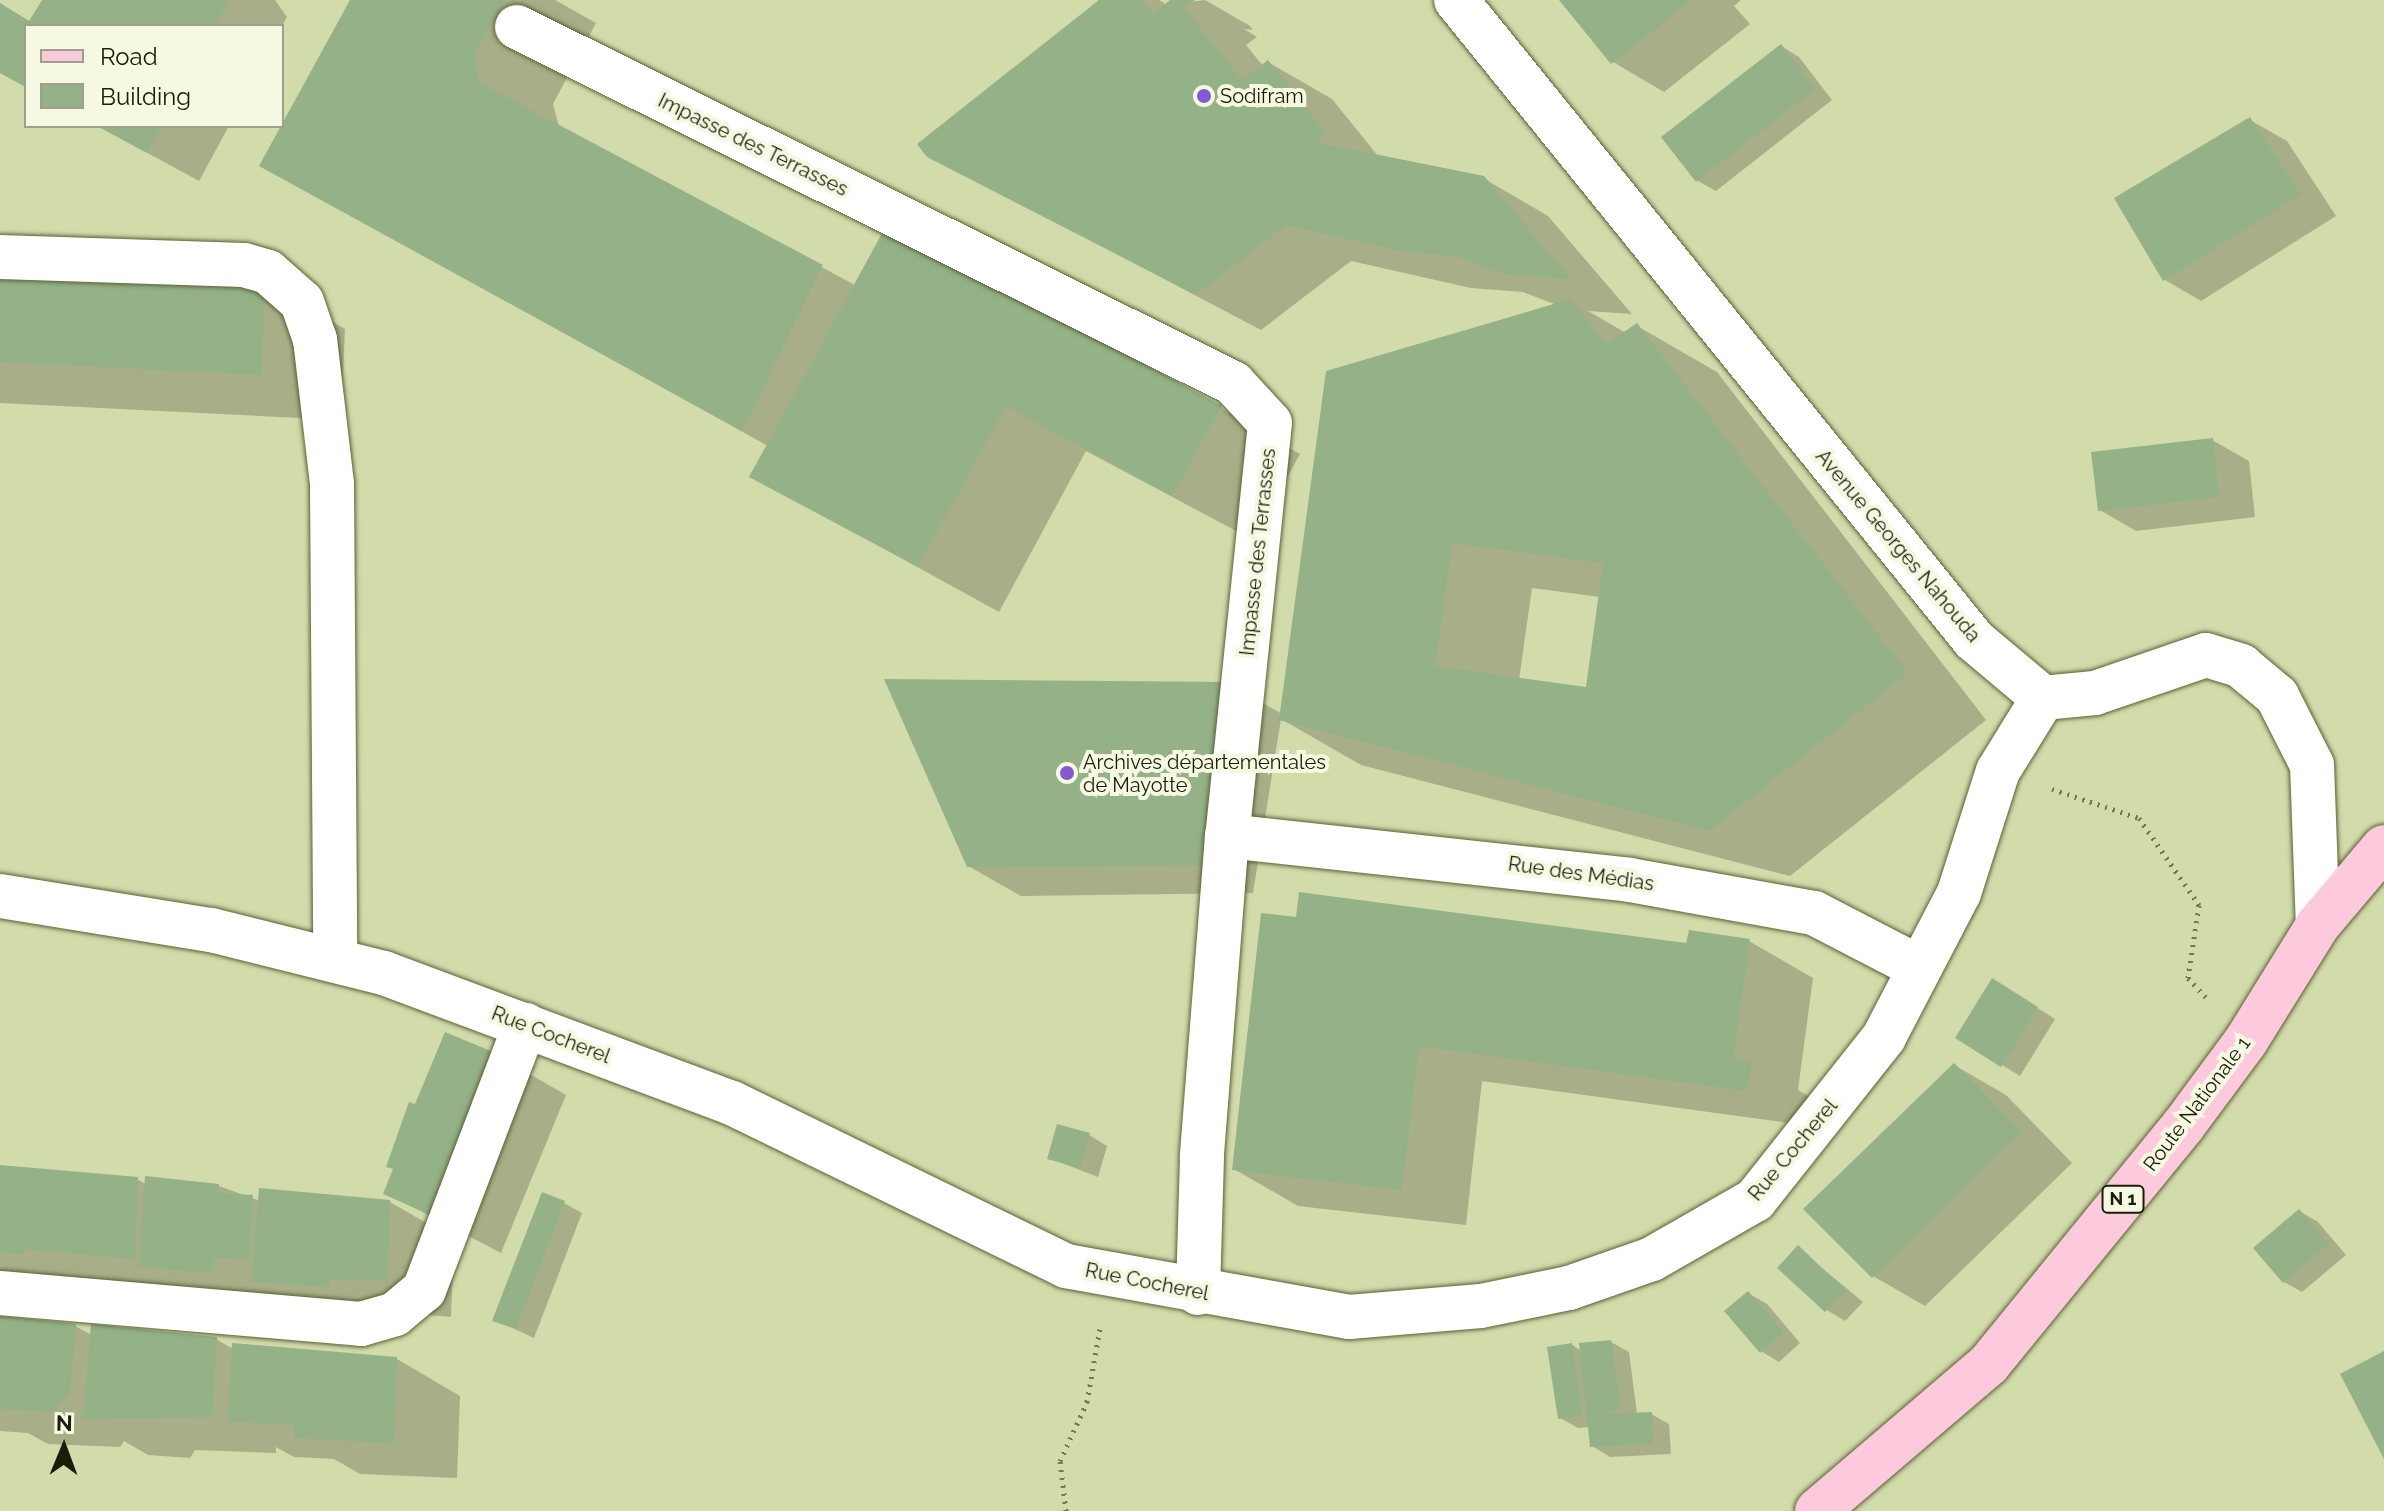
<!DOCTYPE html>
<meta charset="utf-8">
<style>
body{margin:0}
#map{position:relative;width:2384px;height:1511px;overflow:hidden;background:#d2dbaa;font-family:Raleway,sans-serif}
div>[style]{position:absolute}
.shadow>*{inset:0;background:#0003}
.building>*{inset:0;background:#94b188}
.path>*{height:5px;margin-top:-2.5px;transform-origin:0;background:repeating-linear-gradient(90deg,#727857 0 2px,transparent 0 8px)}
.roads{filter:drop-shadow(0 0 2px #5b6235) drop-shadow(0 0 2px #5b6235)}
.minor>*{height:44px;margin:-22px;padding:0 22px;transform-origin:22px;border-radius:22px;background:#fff}
.major>*{height:44px;margin:-22px;padding:0 22px;transform-origin:22px;border-radius:22px;background:#fdc9dc}
.dots>*{width:22px;height:22px;translate:-50% -50%;box-sizing:border-box;border:4px solid #f5f9e1;border-radius:50%}
span{translate:-50% -50%;white-space:nowrap;text-align:center;line-height:1.15;-webkit-text-stroke:8px #f5f9e1;paint-order:stroke}
.shield-label span{padding:2px 6px;background:#f5f9e1;border:2px solid;border-radius:6px;-webkit-text-stroke-width:0}
.shield-label{font-size:18px;color:#1a1d0a;font-weight:700}
.poi-label{font-size:20px;color:#1a1d0a}
.left{translate:0 -50%;text-align:left}
.street-label{font-size:20px;color:#1a1d0a}
.legend{position:absolute;left:24px;top:24px;width:260px;height:104px;box-sizing:border-box;background:#f5f9e1;border:2px solid #9da18b;margin:0;padding:10px 14px;list-style:none;font-size:24px;color:#1a1d0a}
.legend li{display:flex;align-items:center;gap:16px;height:40px}
.legend b{width:40px;border:2px solid #9da18b}
.north{position:absolute;left:24px;top:1407px;width:80px;height:80px;-webkit-text-stroke:6px #f5f9e1;paint-order:stroke;rotate:1deg;font-size:22px;font-weight:700;line-height:32px;text-align:center;color:#1a1d0a}
.north::after{content:'';display:block;margin:auto;width:28px;height:36px;background:#1a1d0a;clip-path:polygon(50% 0,100% 100%,50% 72%,0 100%)}
</style>
<div id="map">
<div class="shadow">
<i style="clip-path:polygon(44px 0,275px 0,287px 17px,282px 26px,26px 26px,26px 87px,0 73px,0 4px,31px 22px)"></i>
<i style="clip-path:polygon(352px 0,555px 0,596px 23px,553px 104px,559px 127px,855px 285px,1221px 408px,1300px 454px,1253px 540px,1086px 451px,999px 612px,752px 476px,768px 446px,261px 165px)"></i>
<i style="clip-path:polygon(evenodd,1102px 0,1159px 0,1167px 5px,1205px 0,1250px 26px,1253px 30px,1244px 29px,1257px 37px,1246px 45px,1263px 66px,1268px 62px,1332px 99px,1378px 156px,1483px 178px,1548px 216px,1632px 314px,1588px 311px,1626px 333px,1637px 326px,1717px 372px,1986px 720px,1790px 876px,1361px 765px,1281px 719px,1253px 893px,1021px 896px,968px 866px,1230px 684px,1282px 714px,1557px 305px,1523px 292px,1471px 288px,1351px 261px,1261px 330px,929px 155px,1102px 0,1532px 588px,1600px 597px,1587px 689px,1519px 680px,1532px 588px)"></i>
<i style="clip-path:polygon(1562px 0,1741px 0,1734px 6px,1750px 24px,1664px 92px,1613px 62px)"></i>
<i style="clip-path:polygon(1781px 46px,1799px 57px,1832px 100px,1716px 191px,1698px 181px,1664px 138px)"></i>
<i style="clip-path:polygon(2250px 120px,2287px 141px,2336px 216px,2201px 301px,2165px 280px,2117px 199px)"></i>
<i style="clip-path:polygon(98px 126px,229px 126px,199px 181px)"></i>
<i style="clip-path:polygon(0 269px,265px 283px,345px 329px,341px 420px,0 403px)"></i>
<i style="clip-path:polygon(2212px 440px,2249px 461px,2255px 517px,2136px 531px,2100px 510px)"></i>
<i style="clip-path:polygon(1262px 915px,1688px 946px,1749px 941px,1813px 978px,1798px 1090px,1815px 1100px,1811px 1126px,1482px 1081px,1466px 1225px,1298px 1206px,1234px 1169px)"></i>
<i style="clip-path:polygon(2010px 991px,2055px 1019px,2020px 1076px,2002px 1065px)"></i>
<i style="clip-path:polygon(502px 1058px,566px 1095px,501px 1253px,386px 1193px,416px 1107px)"></i>
<i style="clip-path:polygon(1954px 1065px,2006px 1095px,2072px 1163px,1925px 1306px,1873px 1276px)"></i>
<i style="clip-path:polygon(1089px 1135px,1107px 1146px,1098px 1177px,1049px 1158px)"></i>
<i style="clip-path:polygon(0 1167px,137px 1179px,147px 1185px,147px 1179px,219px 1186px,260px 1201px,390px 1202px,454px 1239px,451px 1317px,0 1277px)"></i>
<i style="clip-path:polygon(564px 1203px,582px 1213px,534px 1338px,495px 1320px)"></i>
<i style="clip-path:polygon(2299px 1211px,2318px 1222px,2346px 1255px,2302px 1292px,2284px 1282px)"></i>
<i style="clip-path:polygon(1798px 1248px,1863px 1302px,1845px 1321px,1827px 1310px)"></i>
<i style="clip-path:polygon(1748px 1293px,1767px 1304px,1800px 1343px,1779px 1362px,1761px 1351px)"></i>
<i style="clip-path:polygon(0 1318px,75px 1326px,92px 1335px,216px 1339px,233px 1349px,397px 1359px,460px 1396px,457px 1478px,360px 1474px,334px 1459px,294px 1457px,276px 1447px,276px 1453px,195px 1450px,190px 1458px,148px 1455px,124px 1441px,120px 1447px,48px 1444px,28px 1433px,0 1431px)"></i>
<i style="clip-path:polygon(1611px 1342px,1629px 1352px,1637px 1414px,1651px 1414px,1669px 1424px,1671px 1454px,1610px 1457px,1592px 1446px,1590px 1427px,1578px 1428px,1560px 1418px,1572px 1345px,1582px 1351px)"></i>
</div>
<div class="building">
<i style="clip-path:polygon(42px 0,229px 0,215px 26px,26px 26px,26px 87px,0 73px,0 3px,29px 21px)"></i>
<i style="clip-path:polygon(350px 0,504px 0,474px 57px,480px 83px,823px 265px,742px 431px,259px 166px)"></i>
<i style="clip-path:polygon(1099px 0,1142px 0,1153px 14px,1170px 0,1195px 0,1184px 8px,1242px 80px,1268px 60px,1326px 133px,1317px 140px,1320px 143px,1484px 176px,1571px 279px,1503px 274px,1457px 256px,1405px 252px,1286px 225px,1196px 295px,927px 157px,917px 144px)"></i>
<i style="clip-path:polygon(1559px 0,1692px 0,1611px 64px)"></i>
<i style="clip-path:polygon(1781px 44px,1815px 89px,1696px 182px,1661px 137px)"></i>
<i style="clip-path:polygon(2250px 117px,2301px 195px,2163px 281px,2114px 198px)"></i>
<i style="clip-path:polygon(97px 126px,162px 126px,147px 153px)"></i>
<i style="clip-path:polygon(886px 226px,1222px 406px,1172px 496px,1006px 406px,918px 567px,749px 477px)"></i>
<i style="clip-path:polygon(0 267px,266px 281px,261px 375px,0 362px)"></i>
<i style="clip-path:polygon(evenodd,1571px 299px,1606px 344px,1637px 323px,1908px 673px,1709px 831px,1279px 720px,1326px 371px,1571px 299px,1452px 543px,1603px 563px,1586px 687px,1435px 666px,1452px 543px)"></i>
<i style="clip-path:polygon(2213px 438px,2219px 497px,2098px 511px,2091px 452px)"></i>
<i style="clip-path:polygon(884px 679px,1231px 682px,1202px 865px,967px 867px)"></i>
<i style="clip-path:polygon(1299px 892px,1686px 943px,1689px 930px,1750px 939px,1733px 1059px,1752px 1062px,1747px 1091px,1419px 1046px,1402px 1190px,1232px 1170px,1261px 913px,1296px 917px)"></i>
<i style="clip-path:polygon(1992px 978px,2038px 1007px,2001px 1067px,1955px 1038px)"></i>
<i style="clip-path:polygon(445px 1032px,503px 1056px,437px 1218px,383px 1194px,393px 1169px,386px 1167px,409px 1102px,415px 1104px)"></i>
<i style="clip-path:polygon(1954px 1063px,2022px 1132px,1872px 1278px,1803px 1209px)"></i>
<i style="clip-path:polygon(1057px 1124px,1090px 1133px,1080px 1168px,1047px 1159px)"></i>
<i style="clip-path:polygon(0 1165px,138px 1177px,135px 1259px,25px 1249px,24px 1254px,0 1253px)"></i>
<i style="clip-path:polygon(145px 1176px,219px 1184px,218px 1193px,253px 1195px,249px 1259px,213px 1258px,212px 1273px,139px 1267px)"></i>
<i style="clip-path:polygon(259px 1188px,390px 1200px,388px 1281px,330px 1279px,330px 1287px,251px 1282px)"></i>
<i style="clip-path:polygon(542px 1192px,565px 1201px,516px 1329px,492px 1321px)"></i>
<i style="clip-path:polygon(2299px 1209px,2329px 1244px,2283px 1283px,2253px 1248px)"></i>
<i style="clip-path:polygon(1798px 1245px,1846px 1291px,1825px 1312px,1777px 1268px)"></i>
<i style="clip-path:polygon(1748px 1291px,1784px 1332px,1760px 1353px,1724px 1311px)"></i>
<i style="clip-path:polygon(0 1316px,76px 1324px,70px 1391px,56px 1411px,0 1409px)"></i>
<i style="clip-path:polygon(91px 1324px,217px 1337px,212px 1417px,83px 1419px)"></i>
<i style="clip-path:polygon(1611px 1340px,1621px 1410px,1595px 1414px,1652px 1412px,1653px 1444px,1590px 1447px,1579px 1343px)"></i>
<i style="clip-path:polygon(232px 1343px,397px 1357px,394px 1443px,294px 1438px,294px 1424px,228px 1422px)"></i>
<i style="clip-path:polygon(1572px 1343px,1582px 1416px,1558px 1419px,1547px 1347px)"></i>
<i style="clip-path:polygon(2384px 1351px,2384px 1459px,2340px 1374px)"></i>
</div>
<div class="path">
<i style="left:2052px;top:789px;width:92px;rotate:18.4deg"></i>
<i style="left:2139px;top:818px;width:106px;rotate:55.4deg"></i>
<i style="left:2199px;top:905px;width:74px;rotate:98.6deg"></i>
<i style="left:2188px;top:978px;width:26px;rotate:47deg"></i>
<i style="left:1066px;top:1511px;width:50px;rotate:-96.8deg"></i>
<i style="left:1060px;top:1461px;width:65px;rotate:-65.4deg"></i>
<i style="left:1087px;top:1402px;width:75px;rotate:-80deg"></i>
</div>
<div class="roads">
<div class="minor">
<i style="left:1456px;top:0;width:823px;rotate:51.01deg"></i>
<i style="left:1974px;top:640px;width:90px;rotate:40deg"></i>
<i style="left:2043px;top:698px;width:52px;rotate:-5.5deg"></i>
<i style="left:2095px;top:693px;width:117px;rotate:-18.9deg"></i>
<i style="left:2206px;top:655px;width:37px;rotate:17deg"></i>
<i style="left:2241px;top:666px;width:47px;rotate:39.8deg"></i>
<i style="left:2277px;top:696px;width:77px;rotate:63.1deg"></i>
<i style="left:2312px;top:765px;width:160px;rotate:87.9deg"></i>
<i style="left:517px;top:27px;width:800px;rotate:26.44deg"></i>
<i style="left:1233px;top:383px;width:54px;rotate:47.2deg"></i>
<i style="left:1270px;top:423px;width:415px;rotate:95.9deg"></i>
<i style="left:1227px;top:836px;width:322px;rotate:94.5deg"></i>
<i style="left:1202px;top:1157px;width:136px;rotate:91.7deg"></i>
<i style="left:0;top:257px;width:244px;rotate:1.9deg"></i>
<i style="left:244px;top:265px;width:25px;rotate:16deg"></i>
<i style="left:268px;top:272px;width:45px;rotate:41.4deg"></i>
<i style="left:302px;top:302px;width:39px;rotate:71deg"></i>
<i style="left:315px;top:339px;width:146px;rotate:83.3deg"></i>
<i style="left:332px;top:484px;width:476px;rotate:89.6deg"></i>
<i style="left:1227px;top:836px;width:405px;rotate:6.2deg"></i>
<i style="left:1630px;top:880px;width:187px;rotate:10.2deg"></i>
<i style="left:1814px;top:913px;width:119px;rotate:27.4deg"></i>
<i style="left:0;top:896px;width:214px;rotate:9.2deg"></i>
<i style="left:211px;top:930px;width:178px;rotate:14deg"></i>
<i style="left:384px;top:973px;width:371px;rotate:20.5deg"></i>
<i style="left:732px;top:1103px;width:372px;rotate:26deg"></i>
<i style="left:1066px;top:1266px;width:288px;rotate:10.2deg"></i>
<i style="left:1349px;top:1317px;width:132px;rotate:-4.8deg"></i>
<i style="left:1481px;top:1306px;width:90px;rotate:-11.6deg"></i>
<i style="left:1569px;top:1288px;width:88px;rotate:-19.3deg"></i>
<i style="left:1652px;top:1259px;width:119px;rotate:-29.8deg"></i>
<i style="left:1755px;top:1200px;width:208px;rotate:-51.6deg"></i>
<i style="left:1884px;top:1037px;width:162px;rotate:-62.5deg"></i>
<i style="left:1959px;top:893px;width:128px;rotate:-72.3deg"></i>
<i style="left:1998px;top:771px;width:86px;rotate:-58.3deg"></i>
<i style="left:0;top:1293px;width:362px;rotate:4.9deg"></i>
<i style="left:361px;top:1324px;width:35px;rotate:-16deg"></i>
<i style="left:395px;top:1314px;width:38px;rotate:-40deg"></i>
<i style="left:424px;top:1290px;width:284px;rotate:-69.1deg"></i>
</div>
<div class="major">
<i style="left:1817px;top:1511px;width:225px;rotate:-40.5deg"></i>
<i style="left:1988px;top:1365px;width:308px;rotate:-50.8deg"></i>
<i style="left:2183px;top:1126px;width:106px;rotate:-53.5deg"></i>
<i style="left:2246px;top:1041px;width:137px;rotate:-58.2deg"></i>
<i style="left:2318px;top:925px;width:102px;rotate:-49.8deg"></i>
</div>
</div>
<div class="dots">
<i style="left:1204px;top:96px;background:#845ad4"></i>
<i style="left:1067px;top:773px;background:#845ad4"></i>
</div>
<div class="shield-label">
<span style="left:2123px;top:1199px">N 1</span>
</div>
<div class="poi-label">
<span class="left" style="left:1220px;top:96px">Sodifram</span>
<span class="left" style="left:1083px;top:774px">Archives départementales<br>de Mayotte</span>
</div>
<div class="street-label">
<span style="left:753px;top:145px;rotate:26deg">Impasse des Terrasses</span>
<span style="left:1898px;top:546px;rotate:50deg">Avenue Georges Nahouda</span>
<span style="left:1258px;top:552px;rotate:-84deg">Impasse des Terrasses</span>
<span style="left:1581px;top:874px;rotate:8deg">Rue des Médias</span>
<span style="left:551px;top:1035px;rotate:21deg">Rue Cocherel</span>
<span style="left:2197px;top:1104px;rotate:-53deg">Route Nationale 1</span>
<span style="left:1793px;top:1150px;rotate:-50deg">Rue Cocherel</span>
<span style="left:1147px;top:1282px;rotate:11deg">Rue Cocherel</span>
</div>
<ul class="legend">
<li><b style="height:10px;background:#fdc9dc"></b>Road</li>
<li><b style="height:22px;background:#94b188"></b>Building</li>
</ul>
<div class="north">N</div>
</div>
